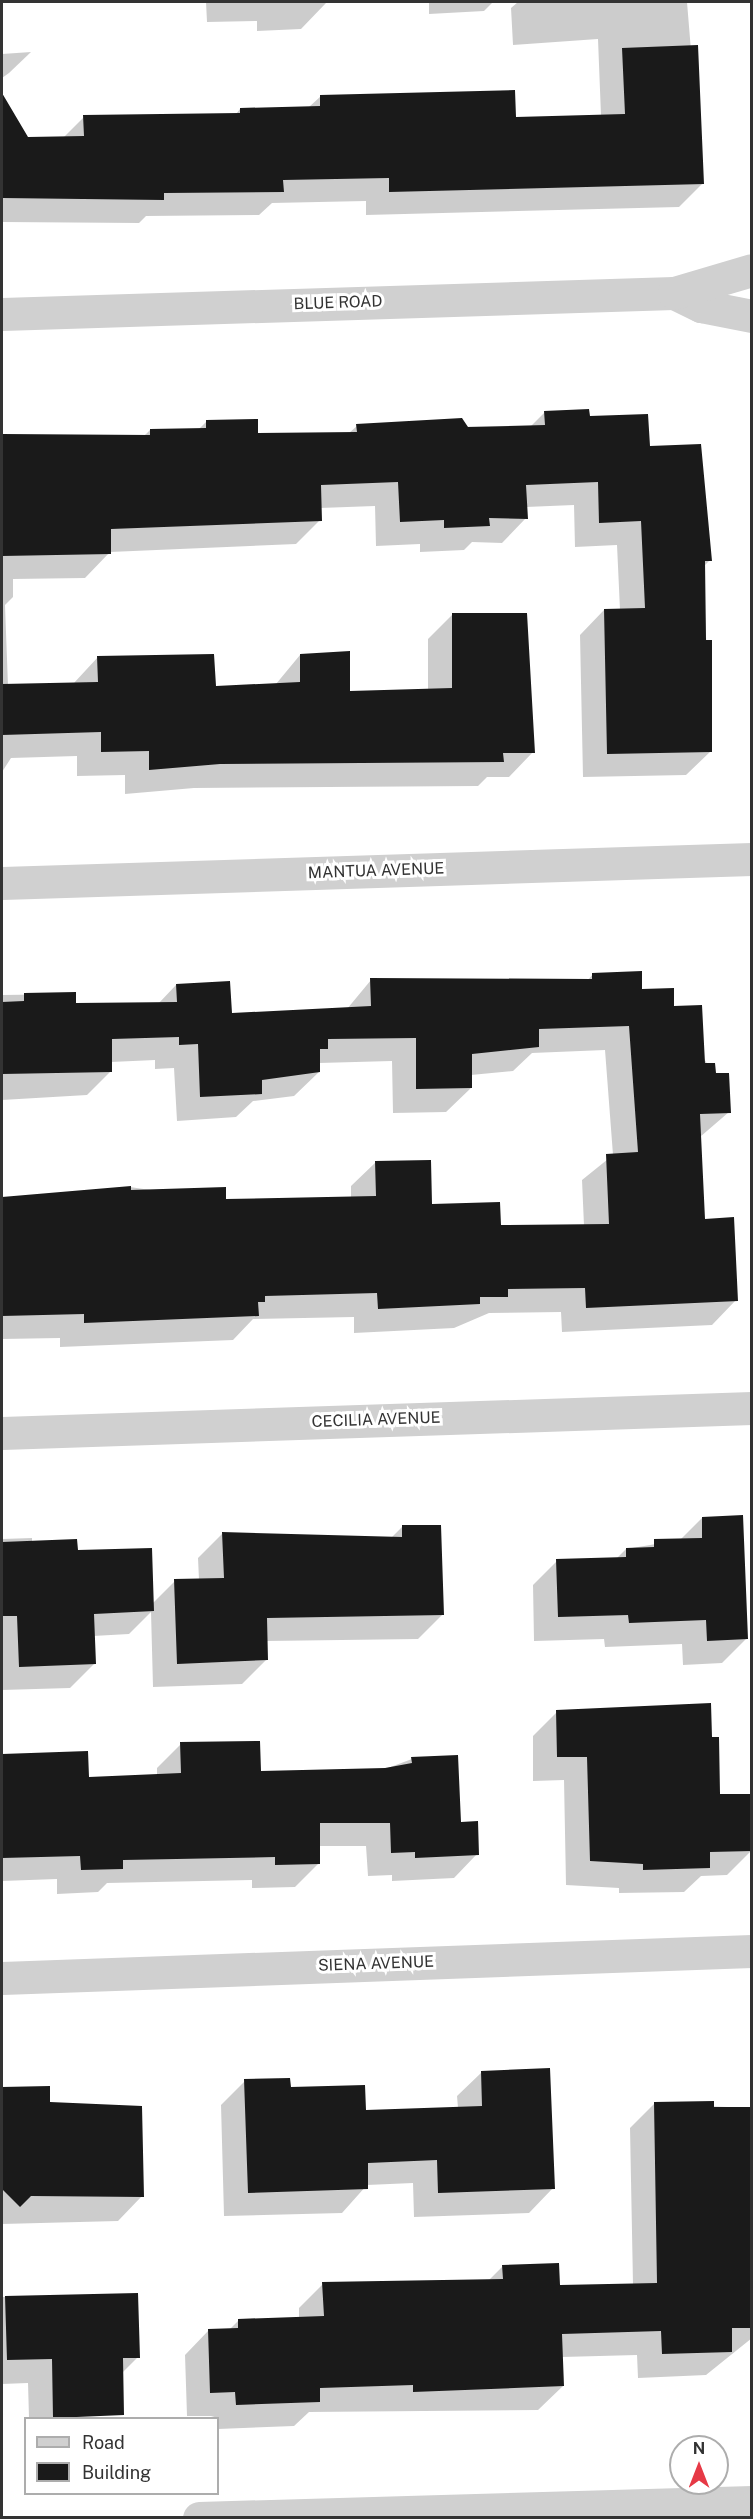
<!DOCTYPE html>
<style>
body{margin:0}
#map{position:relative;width:753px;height:2519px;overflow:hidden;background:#fff;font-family:"Public Sans",sans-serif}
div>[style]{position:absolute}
.shadow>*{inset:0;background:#0003}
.building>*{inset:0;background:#1a1a1a}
.minor>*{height:33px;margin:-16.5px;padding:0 16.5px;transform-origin:16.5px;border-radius:16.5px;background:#d0d0d0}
.tertiary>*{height:33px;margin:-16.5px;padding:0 16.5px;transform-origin:16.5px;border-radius:16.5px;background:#d0d0d0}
span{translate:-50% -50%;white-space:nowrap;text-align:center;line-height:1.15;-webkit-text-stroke:6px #fff;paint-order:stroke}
.street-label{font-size:16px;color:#333}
.frame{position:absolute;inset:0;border:3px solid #333;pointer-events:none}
.legend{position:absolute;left:24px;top:2417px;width:195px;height:78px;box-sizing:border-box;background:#fff;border:2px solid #adadad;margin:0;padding:8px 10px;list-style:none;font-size:18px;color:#333}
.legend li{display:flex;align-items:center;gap:12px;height:30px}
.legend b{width:30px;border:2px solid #adadad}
.north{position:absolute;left:669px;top:2435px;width:60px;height:60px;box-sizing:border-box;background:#fff;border:2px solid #adadad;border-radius:50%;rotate:0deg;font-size:16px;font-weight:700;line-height:24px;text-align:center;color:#333}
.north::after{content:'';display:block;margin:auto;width:21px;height:27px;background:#e63946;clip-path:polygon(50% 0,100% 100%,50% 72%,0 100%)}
</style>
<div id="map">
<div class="shadow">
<i style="clip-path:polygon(206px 2px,356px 2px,326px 3px,301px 29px,257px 31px,257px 21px,207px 22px)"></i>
<i style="clip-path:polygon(429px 2px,493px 2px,484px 11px,429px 14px)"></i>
<i style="clip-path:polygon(518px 2px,687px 2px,702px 184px,679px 207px,366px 215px,366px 201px,272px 203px,259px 215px,146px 216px,139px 223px,2px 222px,2px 96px,27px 138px,63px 138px,84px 117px,236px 114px,240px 109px,309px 107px,321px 96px,514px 119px,601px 116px,598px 39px,513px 45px,511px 8px)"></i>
<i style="clip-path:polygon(31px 52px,9px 73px,2px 78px,2px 54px)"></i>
<i style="clip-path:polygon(545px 412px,588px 418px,648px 448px,710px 560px,703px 567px,711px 751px,686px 775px,583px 777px,580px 635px,604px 610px,620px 610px,617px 545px,575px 547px,574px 505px,526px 507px,526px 518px,502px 543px,472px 542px,464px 550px,420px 552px,420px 544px,376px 546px,375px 506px,320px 508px,320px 520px,296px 544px,110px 552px,85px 578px,13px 579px,13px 597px,5px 605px,8px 686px,73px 684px,98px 657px,215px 687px,276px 684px,300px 655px,349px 693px,428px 690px,428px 639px,452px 615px,533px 752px,509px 777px,487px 777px,478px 786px,194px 788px,125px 794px,125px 775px,77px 776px,77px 756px,11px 758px,2px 772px,2px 438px,144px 436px,150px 430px,199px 429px,207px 421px,257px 435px,349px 433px,357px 426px,530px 427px)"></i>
<i style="clip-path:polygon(593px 974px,673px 1008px,714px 1075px,729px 1112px,700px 1137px,703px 1220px,736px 1300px,712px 1325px,562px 1332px,561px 1312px,489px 1313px,454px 1328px,354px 1333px,354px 1317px,253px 1319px,233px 1340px,60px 1347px,60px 1338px,2px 1339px,2px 1199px,130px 1187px,225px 1201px,351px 1198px,351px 1186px,376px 1162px,430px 1206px,500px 1227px,584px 1226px,582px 1180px,613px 1155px,605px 1050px,532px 1053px,513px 1071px,471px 1075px,471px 1088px,446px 1112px,393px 1113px,392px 1061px,319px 1063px,319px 1072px,294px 1096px,253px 1101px,236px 1117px,177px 1121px,174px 1068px,155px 1069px,155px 1060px,111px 1062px,111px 1071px,87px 1095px,2px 1100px,2px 995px,75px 994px,75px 1005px,158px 1004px,176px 985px,231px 1015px,347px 1009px,371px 980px,587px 981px)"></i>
<i style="clip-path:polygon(702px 1518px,746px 1639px,722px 1663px,683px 1665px,682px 1644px,605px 1647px,604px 1639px,534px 1641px,533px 1585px,557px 1561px,616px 1559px,626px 1549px,680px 1540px)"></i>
<i style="clip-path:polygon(402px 1527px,442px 1615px,418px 1639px,266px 1641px,267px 1659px,242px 1684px,153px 1687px,151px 1612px,129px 1634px,93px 1636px,94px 1664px,70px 1688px,2px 1690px,2px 1539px,32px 1538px,32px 1542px,76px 1551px,152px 1604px,175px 1581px,199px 1580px,198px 1558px,222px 1534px,391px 1538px)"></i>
<i style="clip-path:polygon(557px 1712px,710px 1739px,718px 1796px,751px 1851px,727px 1875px,701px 1876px,684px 1892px,619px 1893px,619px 1888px,566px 1885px,564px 1780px,533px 1781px,533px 1736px)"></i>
<i style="clip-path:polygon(181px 1744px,260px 1773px,385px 1769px,412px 1759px,477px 1854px,454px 1878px,392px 1881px,392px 1875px,368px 1876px,366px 1846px,319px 1846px,319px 1863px,295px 1887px,252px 1888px,252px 1880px,107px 1883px,98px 1892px,57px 1894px,57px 1879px,2px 1881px,2px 1756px,87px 1752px,88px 1779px,157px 1775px,157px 1768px)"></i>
<i style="clip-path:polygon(482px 2072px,553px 2188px,529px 2213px,414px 2217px,413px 2183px,367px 2185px,342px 2213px,224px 2216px,221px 2105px,245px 2081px,364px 2112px,458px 2108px,457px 2096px)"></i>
<i style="clip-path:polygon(48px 2088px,48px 2104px,142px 2196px,118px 2221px,2px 2224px,2px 2089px)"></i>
<i style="clip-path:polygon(654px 2104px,752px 2108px,752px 2338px,706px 2375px,638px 2378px,637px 2355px,562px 2357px,563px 2386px,538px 2410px,309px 2412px,294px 2426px,218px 2429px,218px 2418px,211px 2416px,187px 2416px,185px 2355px,209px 2330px,229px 2330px,238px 2321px,299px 2318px,299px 2308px,323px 2284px,488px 2281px,503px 2266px,558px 2286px,633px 2285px,630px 2128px)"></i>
<i style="clip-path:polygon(136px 2295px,138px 2357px,122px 2373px,123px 2414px,29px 2418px,28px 2383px,2px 2384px,2px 2297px)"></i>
</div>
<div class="building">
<i style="clip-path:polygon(698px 45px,704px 184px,389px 192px,389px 178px,283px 180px,284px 192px,164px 193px,164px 200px,2px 198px,2px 93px,28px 137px,84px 136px,83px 115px,240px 113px,240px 108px,320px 106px,320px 95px,515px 90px,516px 117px,625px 114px,622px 48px)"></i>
<i style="clip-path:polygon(589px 409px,590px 416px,648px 414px,650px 446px,701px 444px,712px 561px,705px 561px,706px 640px,712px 640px,712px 752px,607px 754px,604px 609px,645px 608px,641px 521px,599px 523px,598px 482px,526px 485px,528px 519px,489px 518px,490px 526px,444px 528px,444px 520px,400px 522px,398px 482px,321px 485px,322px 521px,111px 529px,111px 554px,2px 556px,2px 434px,150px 435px,150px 429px,206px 428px,206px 420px,258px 419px,258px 433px,357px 432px,356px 424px,462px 418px,468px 427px,545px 425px,544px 411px)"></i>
<i style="clip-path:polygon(452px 613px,527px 613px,535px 753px,503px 753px,504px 762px,220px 764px,149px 770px,149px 751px,101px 752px,101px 732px,2px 735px,2px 684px,98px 682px,97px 656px,214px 654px,216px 686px,300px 682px,300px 654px,350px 651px,350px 691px,452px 688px)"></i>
<i style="clip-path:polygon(642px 971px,642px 989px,674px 988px,674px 1006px,702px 1005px,705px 1063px,715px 1063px,716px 1073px,729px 1073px,731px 1113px,700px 1114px,705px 1219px,734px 1217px,738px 1301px,586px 1308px,585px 1288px,508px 1289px,508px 1297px,480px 1297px,480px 1304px,378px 1309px,377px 1293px,265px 1296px,265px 1302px,258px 1302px,259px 1316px,84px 1323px,84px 1314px,2px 1316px,2px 1197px,131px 1186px,131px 1190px,226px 1187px,226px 1199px,376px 1196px,375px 1161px,431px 1160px,432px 1204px,500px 1202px,501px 1225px,609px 1224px,606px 1154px,638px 1152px,629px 1026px,539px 1029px,539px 1047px,472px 1054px,472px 1088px,416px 1089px,416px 1038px,328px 1039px,328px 1049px,320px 1049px,320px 1072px,262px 1080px,262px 1094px,200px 1097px,198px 1044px,179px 1045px,179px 1037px,112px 1039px,112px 1072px,2px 1074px,2px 1002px,24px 1001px,24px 993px,76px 992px,76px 1003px,177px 1002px,176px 984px,230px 981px,232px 1013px,371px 1006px,370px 978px,592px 979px,592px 973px)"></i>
<i style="clip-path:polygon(743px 1515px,748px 1639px,707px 1641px,706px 1620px,629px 1623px,628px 1615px,558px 1617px,556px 1559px,626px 1557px,626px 1548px,654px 1547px,654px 1539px,702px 1538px,702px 1517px)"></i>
<i style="clip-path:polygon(402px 1525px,441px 1525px,444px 1615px,267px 1618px,268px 1660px,177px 1664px,174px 1579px,224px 1578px,222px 1532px,402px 1537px)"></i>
<i style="clip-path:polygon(77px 1539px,78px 1550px,152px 1548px,154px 1611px,94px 1614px,96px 1664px,19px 1667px,17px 1616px,2px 1616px,2px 1542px)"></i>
<i style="clip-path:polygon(711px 1703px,712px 1737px,719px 1737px,720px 1794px,752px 1794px,752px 1851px,710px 1852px,710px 1868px,643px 1870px,643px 1864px,590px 1861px,587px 1757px,557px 1757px,556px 1710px)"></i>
<i style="clip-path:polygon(260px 1741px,261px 1771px,385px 1768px,412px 1763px,411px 1757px,458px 1755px,461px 1822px,478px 1821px,479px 1855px,415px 1858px,415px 1852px,391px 1853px,390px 1823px,320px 1823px,320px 1864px,275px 1865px,275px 1857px,123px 1860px,123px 1869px,81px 1870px,80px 1856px,2px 1858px,2px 1754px,88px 1751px,89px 1777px,181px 1773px,180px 1742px)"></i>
<i style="clip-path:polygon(550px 2068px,555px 2189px,438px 2193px,437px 2160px,368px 2163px,368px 2189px,248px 2193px,244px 2079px,290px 2078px,291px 2087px,365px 2085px,366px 2110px,482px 2106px,481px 2071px)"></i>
<i style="clip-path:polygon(50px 2086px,50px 2102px,142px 2106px,144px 2197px,31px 2196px,20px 2207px,2px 2189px,2px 2087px)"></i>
<i style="clip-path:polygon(714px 2101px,714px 2107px,752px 2107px,752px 2328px,732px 2328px,732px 2352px,662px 2354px,661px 2331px,562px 2334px,564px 2386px,413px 2392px,413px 2385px,320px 2388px,320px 2402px,236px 2405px,235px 2392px,210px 2393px,208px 2329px,238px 2328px,238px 2319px,324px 2316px,322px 2282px,503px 2279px,502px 2265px,559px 2263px,560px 2285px,657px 2283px,654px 2102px)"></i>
<i style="clip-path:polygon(138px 2293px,140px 2358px,123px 2358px,124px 2415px,53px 2418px,52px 2359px,7px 2360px,5px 2296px)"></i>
</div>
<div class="minor">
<i style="left:2px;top:883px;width:750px;rotate:-1.83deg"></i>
<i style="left:2px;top:1433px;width:750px;rotate:-1.91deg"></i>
<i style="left:2px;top:1978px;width:750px;rotate:-2.06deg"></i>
<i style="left:199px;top:2518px;width:553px;rotate:-1.66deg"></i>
</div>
<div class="tertiary">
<i style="left:674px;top:293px;width:30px;rotate:26deg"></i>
<i style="left:701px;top:306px;width:52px;rotate:11.1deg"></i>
<i style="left:2px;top:314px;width:672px;rotate:-1.79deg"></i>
<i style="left:674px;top:293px;width:81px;rotate:-16.4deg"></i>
</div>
<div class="street-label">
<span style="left:338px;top:303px;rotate:-2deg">BLUE ROAD</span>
<span style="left:376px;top:871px;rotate:-2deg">MANTUA AVENUE</span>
<span style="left:376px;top:1420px;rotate:-2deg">CECILIA AVENUE</span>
<span style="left:376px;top:1964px;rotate:-2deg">SIENA AVENUE</span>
</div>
<div class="frame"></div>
<ul class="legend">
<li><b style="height:8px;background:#d0d0d0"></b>Road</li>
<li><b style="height:16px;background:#1a1a1a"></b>Building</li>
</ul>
<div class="north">N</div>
</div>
